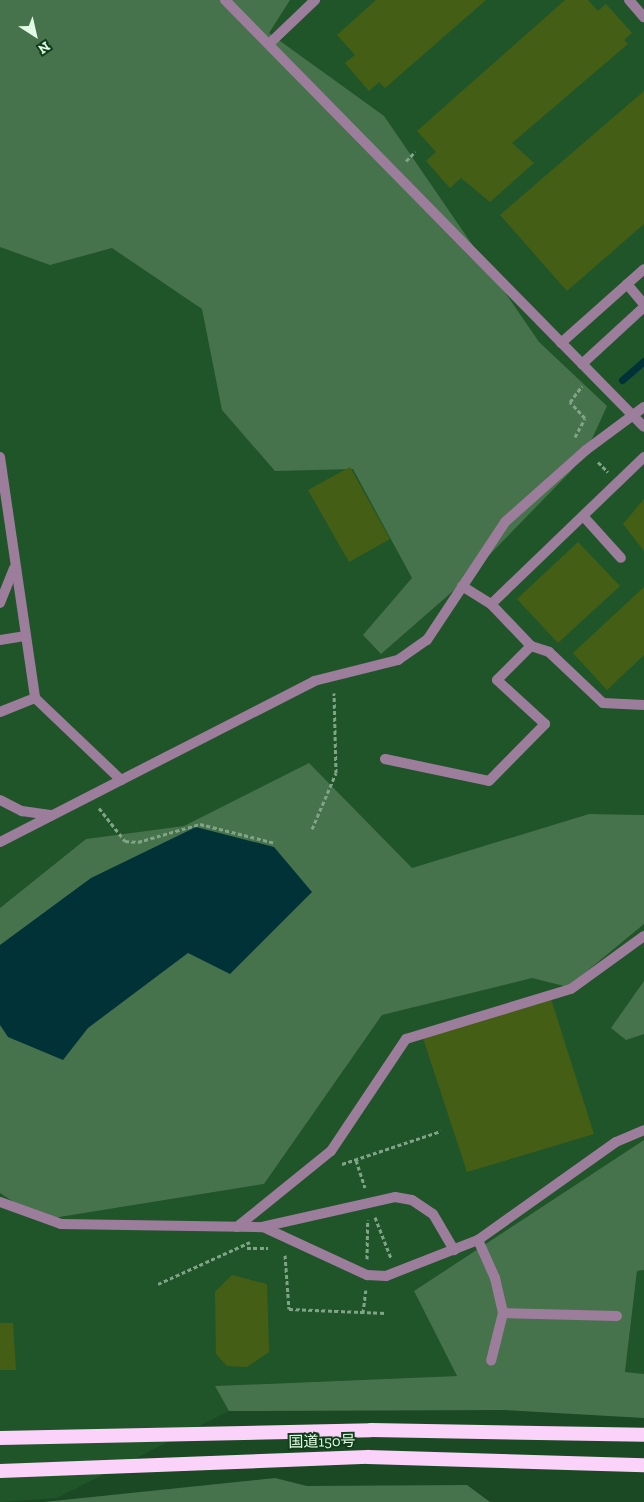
<!DOCTYPE html>
<meta charset="utf-8">
<style>
body{margin:0}
#map{position:relative;width:644px;height:1502px;overflow:hidden;background:#1b4924;font-family:"Zilla Slab","Noto Sans JP",serif}
div>[style]{position:absolute}
.built>*{inset:0;background:#20552a}
.green>*{inset:0;background:#46734c}
.water>*{inset:0;background:#003238}
.stream>*{height:7px;margin:-3.5px;padding:0 3.5px;transform-origin:3.5px;border-radius:3.5px;background:#003238}
.building>*{inset:0;background:#445f15}
.path>*{height:3px;margin-top:-1.5px;transform-origin:0;background:repeating-linear-gradient(90deg,#80a486 0 4px,transparent 0 6.5px)}
.service>*{height:10px;margin:-5px;padding:0 5px;transform-origin:5px;border-radius:5px;background:#9d7d9c}
.trunk>*{height:14px;margin:-7px;padding:0 7px;transform-origin:7px;border-radius:7px;background:#fbd2fa}
span{translate:-50% -50%;white-space:nowrap;text-align:center;line-height:1.15;-webkit-text-stroke:4px #0f3e1a;paint-order:stroke}
.street-label{font-size:15px;color:#e2fbe4}
.north{position:absolute;left:10px;top:10px;width:50px;height:50px;-webkit-text-stroke:4px #0f3e1a;paint-order:stroke;rotate:145deg;font-size:14px;font-weight:700;line-height:20px;text-align:center;color:#e2fbe4}
.north::after{content:'';display:block;margin:auto;width:18px;height:22px;background:#e2fbe4;clip-path:polygon(50% 0,100% 100%,50% 72%,0 100%)}
</style>
<div id="map">
<div class="built">
<i style="clip-path:polygon(0 0,644px 0,644px 815px,589px 814px,412px 868px,364px 820px,202px 817px,184px 826px,86px 839px,0 908px)"></i>
<i style="clip-path:polygon(644px 924px,644px 1140px,414px 1291px,457px 1376px,216px 1386px,229px 1411px,57px 1498px,0 1502px,0 1193px,41px 1220px,264px 1184px,382px 1015px,532px 977px,569px 987px)"></i>
<i style="clip-path:polygon(644px 1270px,644px 1374px,625px 1373px,637px 1271px)"></i>
</div>
<div class="green">
<i style="clip-path:polygon(0 0,290px 0,269px 33px,384px 116px,539px 342px,607px 406px,586px 452px,571px 471px,461px 584px,381px 654px,363px 635px,412px 578px,353px 469px,275px 471px,222px 410px,202px 309px,112px 248px,50px 265px,0 247px)"></i>
<i style="clip-path:polygon(309px 763px,412px 868px,589px 814px,644px 815px,644px 924px,568px 987px,532px 978px,382px 1015px,264px 1184px,41px 1220px,0 1193px,0 908px,86px 839px,184px 826px)"></i>
<i style="clip-path:polygon(644px 981px,644px 1034px,626px 1040px,611px 1028px)"></i>
<i style="clip-path:polygon(644px 1140px,644px 1270px,637px 1271px,625px 1372px,644px 1374px,644px 1418px,504px 1410px,229px 1411px,215px 1386px,457px 1376px,414px 1291px)"></i>
<i style="clip-path:polygon(275px 1478px,307px 1486px,467px 1485px,490px 1502px,44px 1502px)"></i>
</div>
<div class="water">
<i style="clip-path:polygon(196px 827px,274px 847px,312px 892px,230px 974px,188px 953px,88px 1028px,63px 1060px,8px 1037px,0 1025px,0 945px,91px 878px)"></i>
</div>
<div class="stream">
<i style="left:622px;top:380px;width:29px;rotate:-41deg"></i>
</div>
<div class="building">
<i style="clip-path:polygon(376px 0,486px 0,385px 88px,379px 82px,369px 91px,345px 63px,355px 55px,337px 35px)"></i>
<i style="clip-path:polygon(565px 0,588px 0,598px 11px,606px 4px,632px 33px,624px 40px,628px 44px,512px 143px,534px 163px,490px 202px,461px 178px,450px 188px,426px 161px,436px 152px,417px 131px)"></i>
<i style="clip-path:polygon(644px 91px,644px 224px,567px 291px,500px 215px)"></i>
<i style="clip-path:polygon(350px 467px,390px 539px,349px 562px,308px 490px)"></i>
<i style="clip-path:polygon(644px 499px,644px 551px,623px 524px)"></i>
<i style="clip-path:polygon(578px 542px,620px 586px,558px 643px,517px 599px)"></i>
<i style="clip-path:polygon(644px 587px,644px 655px,607px 690px,573px 653px)"></i>
<i style="clip-path:polygon(551px 999px,594px 1134px,467px 1172px,422px 1035px)"></i>
<i style="clip-path:polygon(232px 1275px,267px 1284px,269px 1352px,247px 1367px,227px 1366px,216px 1354px,215px 1292px)"></i>
<i style="clip-path:polygon(0 1323px,13px 1323px,16px 1370px,0 1370px)"></i>
</div>
<div class="path">
<i style="left:406px;top:161px;width:13px;rotate:-45deg"></i>
<i style="left:575px;top:437px;width:21px;rotate:-62deg"></i>
<i style="left:585px;top:418px;width:22px;rotate:-133deg"></i>
<i style="left:570px;top:402px;width:20px;rotate:-53deg"></i>
<i style="left:598px;top:462px;width:14px;rotate:45deg"></i>
<i style="left:99px;top:808px;width:42px;rotate:51.8deg"></i>
<i style="left:125px;top:841px;width:13px;rotate:4deg"></i>
<i style="left:138px;top:842px;width:65px;rotate:-16.2deg"></i>
<i style="left:200px;top:824px;width:77px;rotate:14.2deg"></i>
<i style="left:312px;top:829px;width:61px;rotate:-66.8deg"></i>
<i style="left:336px;top:773px;width:80px;rotate:-91.4deg"></i>
<i style="left:356px;top:1160px;width:29px;rotate:72deg"></i>
<i style="left:342px;top:1164px;width:104px;rotate:-18.4deg"></i>
<i style="left:375px;top:1217px;width:44px;rotate:68.7deg"></i>
<i style="left:247px;top:1248px;width:21px"></i>
<i style="left:285px;top:1255px;width:54px;rotate:85.8deg"></i>
<i style="left:289px;top:1309px;width:97px;rotate:2.4deg"></i>
<i style="left:367px;top:1259px;width:39px;rotate:-89deg"></i>
<i style="left:158px;top:1284px;width:101px;rotate:-24.5deg"></i>
<i style="left:363px;top:1313px;width:23px;rotate:-83deg"></i>
</div>
<div class="service">
<i style="left:225px;top:0;width:598px;rotate:45.54deg"></i>
<i style="left:629px;top:0;width:23px;rotate:49deg"></i>
<i style="left:269px;top:44px;width:64px;rotate:-43.7deg"></i>
<i style="left:627px;top:284px;width:26px;rotate:50deg"></i>
<i style="left:561px;top:343px;width:111px;rotate:-41.7deg"></i>
<i style="left:582px;top:364px;width:84px;rotate:-42.6deg"></i>
<i style="left:0;top:457px;width:244px;rotate:81.7deg"></i>
<i style="left:35px;top:698px;width:119px;rotate:43.6deg"></i>
<i style="left:644px;top:457px;width:212px;rotate:136.1deg"></i>
<i style="left:491px;top:604px;width:58px;rotate:46.4deg"></i>
<i style="left:531px;top:646px;width:19px;rotate:18deg"></i>
<i style="left:549px;top:652px;width:74px;rotate:43.4deg"></i>
<i style="left:603px;top:703px;width:41px;rotate:2.8deg"></i>
<i style="left:584px;top:517px;width:55px;rotate:47.9deg"></i>
<i style="left:462px;top:586px;width:34px;rotate:32deg"></i>
<i style="left:0;top:603px;width:37px;rotate:-68deg"></i>
<i style="left:0;top:640px;width:26px;rotate:-9deg"></i>
<i style="left:0;top:712px;width:38px;rotate:-22deg"></i>
<i style="left:385px;top:759px;width:106px;rotate:11.9deg"></i>
<i style="left:489px;top:781px;width:80px;rotate:-45.5deg"></i>
<i style="left:545px;top:724px;width:65px;rotate:-137.5deg"></i>
<i style="left:497px;top:680px;width:48px;rotate:-45deg"></i>
<i style="left:0;top:800px;width:25px;rotate:27deg"></i>
<i style="left:22px;top:811px;width:30px;rotate:8deg"></i>
<i style="left:0;top:842px;width:353px;rotate:-27.1deg"></i>
<i style="left:314px;top:681px;width:87px;rotate:-14deg"></i>
<i style="left:398px;top:660px;width:35px;rotate:-35deg"></i>
<i style="left:427px;top:640px;width:141px;rotate:-56.5deg"></i>
<i style="left:505px;top:522px;width:108px;rotate:-41.6deg"></i>
<i style="left:586px;top:450px;width:72px;rotate:-36.6deg"></i>
<i style="left:0;top:1202px;width:65px;rotate:19.8deg"></i>
<i style="left:61px;top:1224px;width:201px;rotate:0.9deg"></i>
<i style="left:262px;top:1227px;width:136px;rotate:-12.7deg"></i>
<i style="left:395px;top:1197px;width:17px;rotate:10deg"></i>
<i style="left:412px;top:1200px;width:25px;rotate:34deg"></i>
<i style="left:433px;top:1214px;width:42px;rotate:59.7deg"></i>
<i style="left:237px;top:1227px;width:121px;rotate:-39deg"></i>
<i style="left:331px;top:1151px;width:135px;rotate:-56.2deg"></i>
<i style="left:406px;top:1039px;width:172px;rotate:-16.9deg"></i>
<i style="left:571px;top:989px;width:90px;rotate:-36deg"></i>
<i style="left:263px;top:1227px;width:115px;rotate:24.8deg"></i>
<i style="left:367px;top:1275px;width:19px;rotate:3deg"></i>
<i style="left:386px;top:1276px;width:99px;rotate:-21.4deg"></i>
<i style="left:478px;top:1240px;width:169px;rotate:-35.4deg"></i>
<i style="left:616px;top:1142px;width:30px;rotate:-23deg"></i>
<i style="left:478px;top:1240px;width:42px;rotate:65.9deg"></i>
<i style="left:495px;top:1278px;width:36px;rotate:77deg"></i>
<i style="left:503px;top:1313px;width:49px;rotate:104deg"></i>
<i style="left:503px;top:1313px;width:114px;rotate:1.5deg"></i>
</div>
<div class="trunk">
<i style="left:0;top:1438px;width:371px;rotate:-1.2deg"></i>
<i style="left:371px;top:1430px;width:273px;rotate:1deg"></i>
<i style="left:0;top:1471px;width:368px;rotate:-2.2deg"></i>
<i style="left:368px;top:1457px;width:276px;rotate:1.7deg"></i>
</div>
<div class="street-label">
<span style="left:322px;top:1442px;rotate:-1deg">国道150号</span>
</div>
<div class="north">N</div>
</div>
